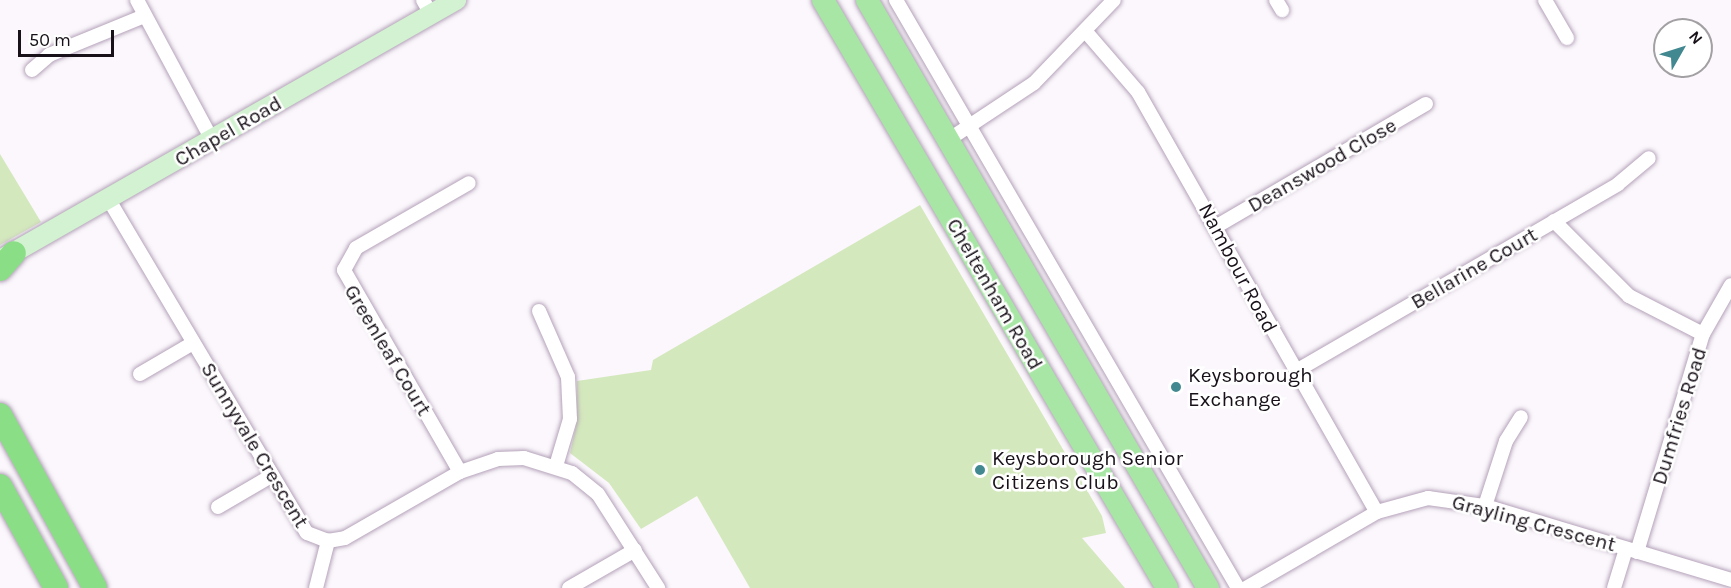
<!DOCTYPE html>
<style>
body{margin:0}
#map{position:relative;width:1731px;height:588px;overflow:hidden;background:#fbf7fc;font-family:Karla,sans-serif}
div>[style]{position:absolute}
.green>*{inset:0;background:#d4e8bd}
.roads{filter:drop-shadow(0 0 2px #b4a2b9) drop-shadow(0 0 2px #b4a2b9)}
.minor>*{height:14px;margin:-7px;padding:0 7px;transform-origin:7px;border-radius:7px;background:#fff}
.secondary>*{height:20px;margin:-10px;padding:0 10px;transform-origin:10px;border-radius:10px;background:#d3f2d1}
.primary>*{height:22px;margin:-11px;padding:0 11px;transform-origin:11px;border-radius:11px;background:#a7e6a4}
.trunk>*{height:24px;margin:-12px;padding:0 12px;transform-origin:12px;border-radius:12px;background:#8ade86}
.dots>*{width:16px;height:16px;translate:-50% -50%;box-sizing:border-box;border:3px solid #fff;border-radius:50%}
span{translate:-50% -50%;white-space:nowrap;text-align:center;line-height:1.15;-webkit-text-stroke:5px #fff;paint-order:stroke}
.street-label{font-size:21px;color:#181119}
.poi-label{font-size:21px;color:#181119}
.left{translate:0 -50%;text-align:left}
.north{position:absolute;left:1653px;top:18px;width:60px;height:60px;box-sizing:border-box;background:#fff;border:2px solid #a3a0a3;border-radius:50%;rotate:51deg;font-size:16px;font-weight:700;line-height:24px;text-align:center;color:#181119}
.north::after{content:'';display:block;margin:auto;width:21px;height:27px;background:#418890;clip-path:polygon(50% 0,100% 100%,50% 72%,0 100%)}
.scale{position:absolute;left:18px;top:30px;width:96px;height:27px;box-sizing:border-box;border:3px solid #181119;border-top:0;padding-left:8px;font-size:18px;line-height:21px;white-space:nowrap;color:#181119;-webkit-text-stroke:4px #fff;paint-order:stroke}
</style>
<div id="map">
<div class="green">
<i style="clip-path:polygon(0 154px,41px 222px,0 245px)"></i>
<i style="clip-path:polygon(920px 205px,1102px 516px,1106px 533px,1082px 538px,1125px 588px,750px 588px,697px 496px,641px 529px,609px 483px,570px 453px,577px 421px,577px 381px,651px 370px,653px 360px)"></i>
</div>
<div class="roads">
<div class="minor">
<i style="left:137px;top:0;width:159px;rotate:61.8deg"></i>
<i style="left:423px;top:0;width:16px;rotate:60deg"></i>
<i style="left:896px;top:0;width:680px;rotate:59.82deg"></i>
<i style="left:1276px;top:0;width:12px;rotate:59deg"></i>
<i style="left:1545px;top:0;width:44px;rotate:59.9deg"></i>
<i style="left:1087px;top:33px;width:78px;rotate:49.2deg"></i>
<i style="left:1138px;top:92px;width:483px;rotate:60.4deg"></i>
<i style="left:32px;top:70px;width:23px;rotate:-41deg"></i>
<i style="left:49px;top:55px;width:103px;rotate:-22.3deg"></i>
<i style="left:948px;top:140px;width:103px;rotate:-33.5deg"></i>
<i style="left:1034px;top:83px;width:115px;rotate:-46.1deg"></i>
<i style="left:109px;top:200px;width:387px;rotate:59.3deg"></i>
<i style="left:307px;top:533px;width:22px;rotate:21deg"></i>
<i style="left:328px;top:541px;width:17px;rotate:-10deg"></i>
<i style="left:345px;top:538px;width:133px;rotate:-29.9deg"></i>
<i style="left:460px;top:472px;width:40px;rotate:-18.9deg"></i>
<i style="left:498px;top:459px;width:26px;rotate:-2deg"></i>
<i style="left:524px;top:458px;width:50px;rotate:17.4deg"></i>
<i style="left:572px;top:473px;width:33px;rotate:39deg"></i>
<i style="left:598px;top:494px;width:112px;rotate:57.4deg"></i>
<i style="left:1554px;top:221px;width:106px;rotate:45deg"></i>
<i style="left:1629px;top:296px;width:83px;rotate:27.2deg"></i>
<i style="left:1217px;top:226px;width:242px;rotate:-30.3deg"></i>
<i style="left:539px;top:311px;width:72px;rotate:66.3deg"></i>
<i style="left:568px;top:377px;width:42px;rotate:87.3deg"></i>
<i style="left:570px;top:419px;width:49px;rotate:106.6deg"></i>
<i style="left:1296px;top:371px;width:372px;rotate:-30.1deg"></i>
<i style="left:1618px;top:184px;width:40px;rotate:-40deg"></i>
<i style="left:140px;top:374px;width:61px;rotate:-30.3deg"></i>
<i style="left:460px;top:472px;width:233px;rotate:-119.9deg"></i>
<i style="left:344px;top:270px;width:25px;rotate:-61deg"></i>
<i style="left:356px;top:248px;width:130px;rotate:-29.9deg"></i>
<i style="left:1485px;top:506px;width:68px;rotate:-72.1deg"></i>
<i style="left:1506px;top:441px;width:28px;rotate:-58deg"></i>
<i style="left:218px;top:507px;width:61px;rotate:-30.3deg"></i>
<i style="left:1637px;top:552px;width:228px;rotate:-73.2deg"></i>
<i style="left:1703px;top:334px;width:56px;rotate:-60.3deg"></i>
<i style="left:316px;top:588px;width:49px;rotate:-75.7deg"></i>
<i style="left:569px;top:588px;width:76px;rotate:-29.9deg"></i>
<i style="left:1246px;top:588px;width:151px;rotate:-30.1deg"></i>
<i style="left:1377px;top:512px;width:53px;rotate:-15.4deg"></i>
<i style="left:1428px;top:498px;width:58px;rotate:8deg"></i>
<i style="left:1485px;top:506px;width:257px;rotate:16.7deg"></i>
<i style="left:1614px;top:588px;width:41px;rotate:-72.9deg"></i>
</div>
<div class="secondary">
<i style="left:2px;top:259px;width:523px;rotate:-29.7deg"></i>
</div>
<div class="primary">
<i style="left:823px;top:0;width:681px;rotate:59.67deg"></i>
<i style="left:867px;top:0;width:680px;rotate:59.89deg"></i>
</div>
<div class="trunk">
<i style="left:0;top:269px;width:21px;rotate:-49deg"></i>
<i style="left:0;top:415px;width:197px;rotate:61.2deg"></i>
<i style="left:0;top:486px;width:116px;rotate:61.2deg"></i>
</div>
</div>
<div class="dots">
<i style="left:1176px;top:387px;background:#418890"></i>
<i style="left:980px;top:470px;background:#418890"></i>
</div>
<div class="street-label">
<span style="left:228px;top:131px;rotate:-30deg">Chapel Road</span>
<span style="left:1322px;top:165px;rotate:-30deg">Deanswood Close</span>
<span style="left:1238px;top:268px;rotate:62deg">Nambour Road</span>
<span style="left:1474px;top:268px;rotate:-30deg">Bellarine Court</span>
<span style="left:995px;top:294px;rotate:60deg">Cheltenham Road</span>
<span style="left:388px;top:350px;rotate:59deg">Greenleaf Court</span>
<span style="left:1679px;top:416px;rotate:-73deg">Dumfries Road</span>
<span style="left:255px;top:445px;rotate:59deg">Sunnyvale Crescent</span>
<span style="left:1534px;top:523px;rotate:15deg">Grayling Crescent</span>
</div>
<div class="poi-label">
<span class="left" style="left:1188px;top:387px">Keysborough<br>Exchange</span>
<span class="left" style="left:992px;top:470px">Keysborough Senior<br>Citizens Club</span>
</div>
<div class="north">N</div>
<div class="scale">50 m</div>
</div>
